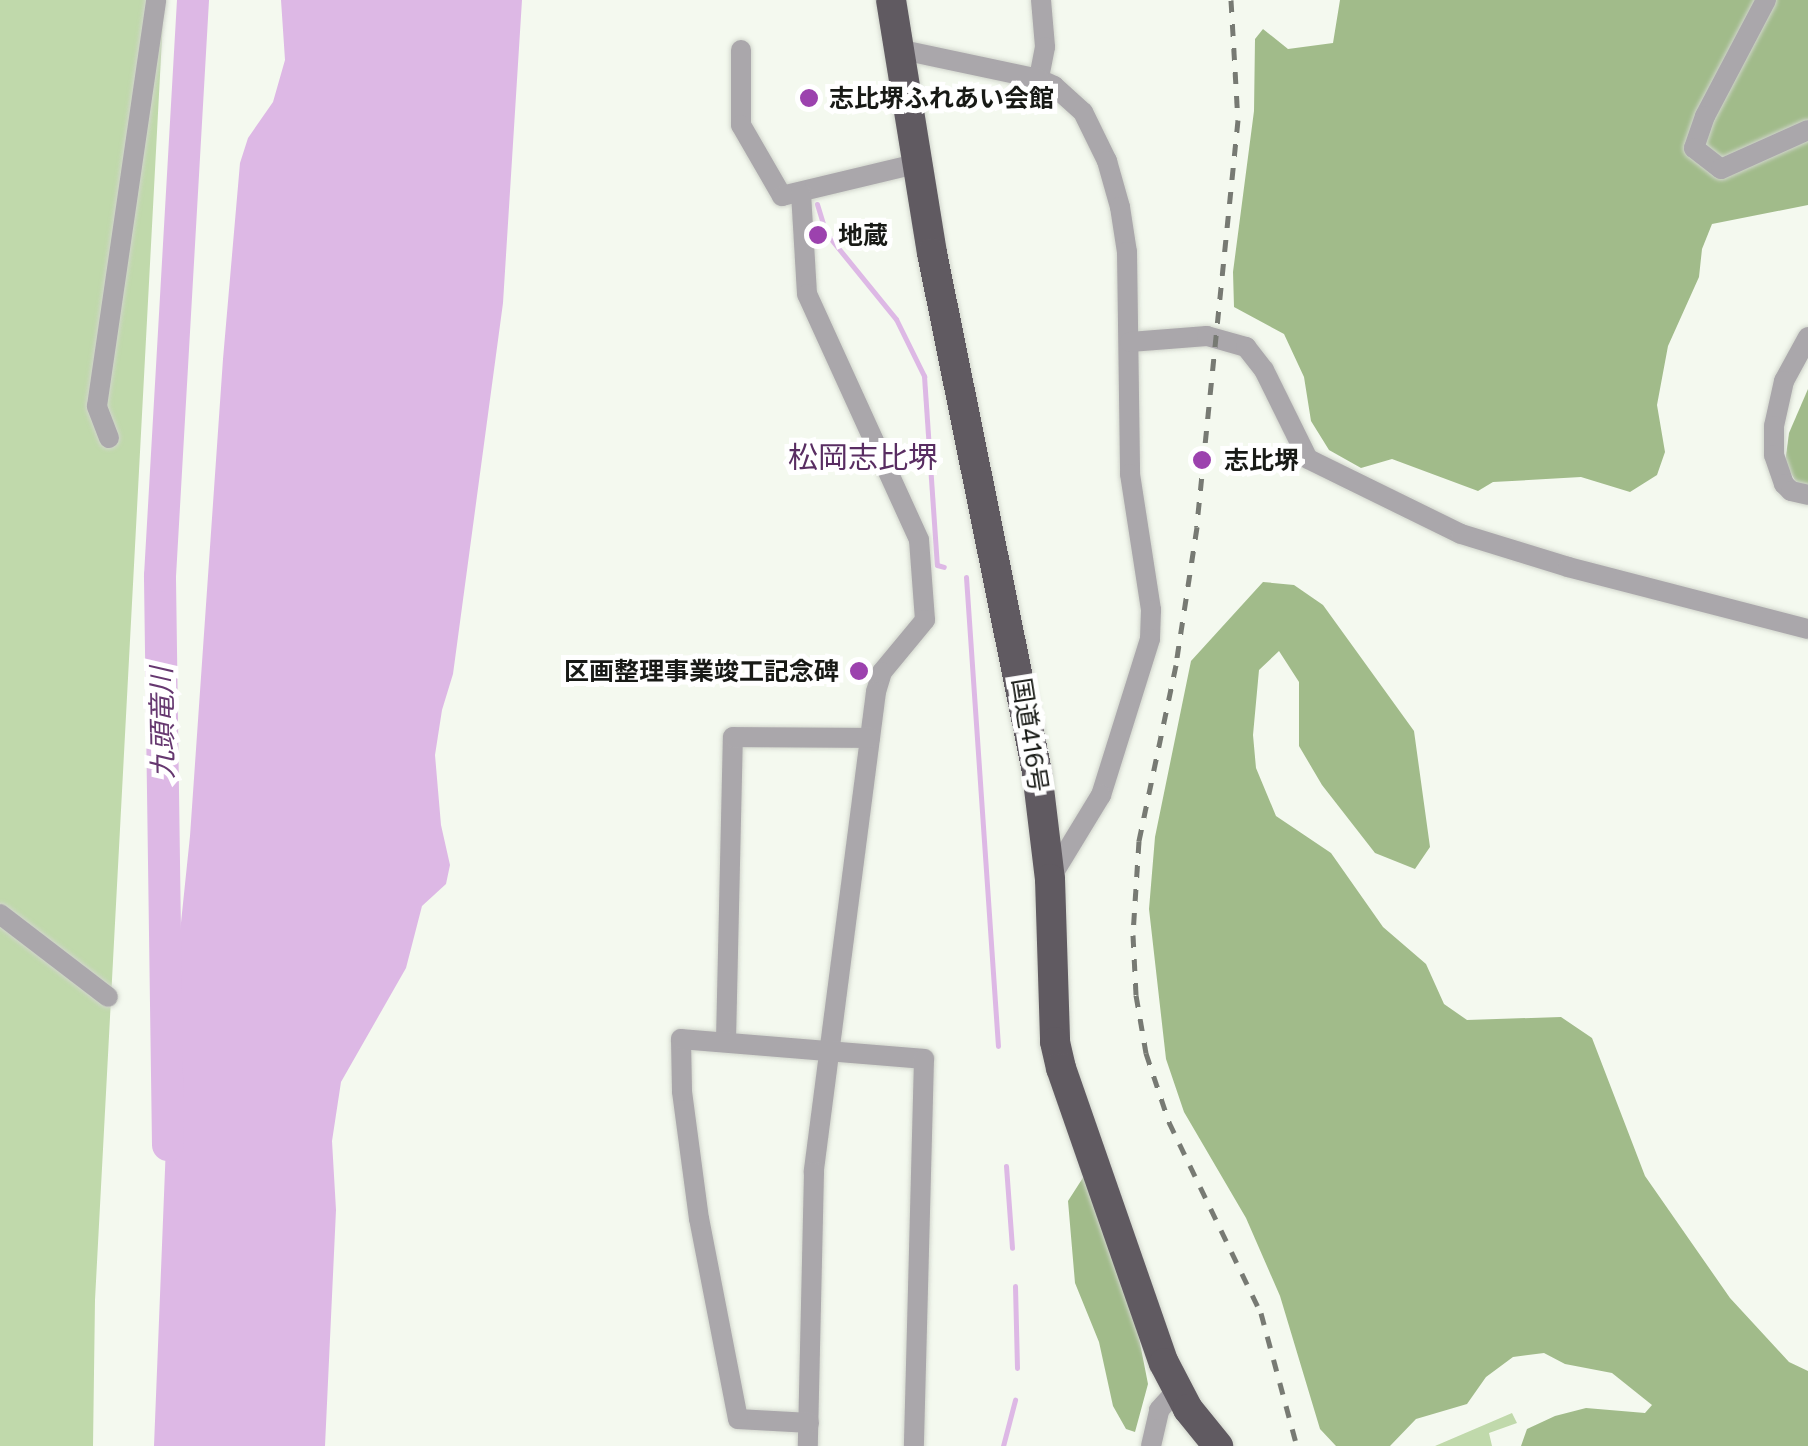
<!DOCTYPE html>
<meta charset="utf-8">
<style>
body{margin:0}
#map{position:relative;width:1808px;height:1446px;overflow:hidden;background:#f4f9ef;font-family:Figtree,"Noto Sans JP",sans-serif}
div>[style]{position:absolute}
.green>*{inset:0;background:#c0d9ab}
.forest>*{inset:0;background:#a1bb8a}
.water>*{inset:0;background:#ddb8e5}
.stream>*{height:5px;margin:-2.5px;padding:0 2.5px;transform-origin:2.5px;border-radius:2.5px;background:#ddb8e5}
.river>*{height:32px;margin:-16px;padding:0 16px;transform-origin:16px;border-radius:16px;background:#ddb8e5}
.roads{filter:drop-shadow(0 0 2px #d1d5cc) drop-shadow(0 0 2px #d1d5cc)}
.minor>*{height:20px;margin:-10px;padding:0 10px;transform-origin:10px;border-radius:10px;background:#aaa7ab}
.trunk>*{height:30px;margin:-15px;padding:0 15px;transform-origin:15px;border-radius:15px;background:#605a61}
.rail>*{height:5px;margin-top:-2.5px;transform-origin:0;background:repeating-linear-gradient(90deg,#777a73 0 12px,transparent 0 24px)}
.dots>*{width:28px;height:28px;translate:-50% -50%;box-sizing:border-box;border:5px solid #fff;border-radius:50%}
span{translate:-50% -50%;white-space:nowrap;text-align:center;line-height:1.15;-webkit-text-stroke:10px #fff;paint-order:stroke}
.poi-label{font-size:25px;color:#181a16;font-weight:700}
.left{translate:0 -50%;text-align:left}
.right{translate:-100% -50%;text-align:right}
.street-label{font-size:25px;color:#181a16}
.water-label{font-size:28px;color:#663870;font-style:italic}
.quarter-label{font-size:30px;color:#592d62}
</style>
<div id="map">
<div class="green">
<i style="clip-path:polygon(0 0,164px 0,95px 1300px,93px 1446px,0 1446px)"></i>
<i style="clip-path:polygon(1512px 1413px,1517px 1423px,1489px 1433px,1492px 1446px,1435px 1446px)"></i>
</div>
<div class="forest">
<i style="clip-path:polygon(1340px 0,1808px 0,1808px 205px,1712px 224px,1702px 249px,1699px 277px,1668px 346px,1657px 405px,1665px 452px,1657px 475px,1630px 492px,1581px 477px,1493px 482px,1478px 491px,1392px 459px,1361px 468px,1329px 450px,1311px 421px,1304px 377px,1284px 334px,1234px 307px,1233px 272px,1254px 111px,1255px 39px,1263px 29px,1288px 49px,1333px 43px)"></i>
<i style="clip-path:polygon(1808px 389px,1808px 503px,1785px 463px,1789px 433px)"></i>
<i style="clip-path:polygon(1263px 582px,1294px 585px,1323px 605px,1414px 731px,1430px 847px,1415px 869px,1375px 853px,1322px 785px,1299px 746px,1299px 682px,1279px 651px,1259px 670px,1253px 735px,1256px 768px,1276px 816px,1331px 853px,1383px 927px,1426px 964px,1444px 1004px,1467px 1020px,1561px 1017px,1592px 1038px,1645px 1176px,1730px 1298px,1789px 1362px,1808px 1371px,1808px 1446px,1521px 1446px,1527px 1429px,1555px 1416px,1586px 1408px,1645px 1413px,1652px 1405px,1612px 1373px,1565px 1364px,1544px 1353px,1513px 1357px,1486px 1377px,1467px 1404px,1416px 1419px,1390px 1446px,1336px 1446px,1320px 1429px,1280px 1296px,1246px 1218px,1184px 1112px,1166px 1059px,1149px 909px,1155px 837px,1191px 661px)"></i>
<i style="clip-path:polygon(1086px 1173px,1133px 1307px,1148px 1384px,1135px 1432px,1126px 1429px,1113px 1406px,1099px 1342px,1075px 1283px,1068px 1201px)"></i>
</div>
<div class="water">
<i style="clip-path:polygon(281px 0,522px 0,503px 303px,453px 674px,442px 710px,435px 755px,441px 825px,450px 865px,446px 884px,422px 906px,406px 968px,341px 1082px,332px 1141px,336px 1210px,325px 1446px,154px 1446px,171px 1019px,190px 836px,223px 359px,240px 163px,248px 138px,273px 102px,285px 60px)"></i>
</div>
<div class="stream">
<i style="left:817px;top:204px;width:30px;rotate:73deg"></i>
<i style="left:826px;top:233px;width:111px;rotate:50.9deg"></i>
<i style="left:896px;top:319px;width:64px;rotate:63.8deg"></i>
<i style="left:924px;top:376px;width:189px;rotate:86.1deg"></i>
<i style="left:937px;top:565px;width:7px;rotate:16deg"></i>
<i style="left:966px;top:577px;width:470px;rotate:86.1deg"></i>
<i style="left:1006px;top:1166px;width:82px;rotate:85.8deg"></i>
<i style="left:1015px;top:1286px;width:82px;rotate:88.6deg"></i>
<i style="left:1003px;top:1446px;width:48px;rotate:-75.4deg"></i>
</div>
<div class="river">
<i style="left:168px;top:1145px;width:569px;rotate:-90.81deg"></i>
<i style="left:160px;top:576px;width:577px;rotate:-86.72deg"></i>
</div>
<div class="roads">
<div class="minor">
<i style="left:1041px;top:0;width:47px;rotate:85.1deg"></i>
<i style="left:1045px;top:47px;width:33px;rotate:101deg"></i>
<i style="left:1039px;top:79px;width:17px;rotate:25deg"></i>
<i style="left:1054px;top:86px;width:39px;rotate:42deg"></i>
<i style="left:1083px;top:112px;width:55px;rotate:63.9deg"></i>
<i style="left:1107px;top:161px;width:48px;rotate:74.2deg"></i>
<i style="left:1120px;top:207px;width:46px;rotate:81.2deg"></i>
<i style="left:1127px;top:252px;width:222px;rotate:89.2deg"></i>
<i style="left:1130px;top:474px;width:138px;rotate:81.2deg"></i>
<i style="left:1151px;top:610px;width:29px;rotate:92deg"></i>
<i style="left:1150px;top:639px;width:164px;rotate:107.4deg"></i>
<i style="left:1101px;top:795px;width:98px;rotate:121.3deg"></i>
<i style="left:1766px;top:0;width:131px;rotate:117.7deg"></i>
<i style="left:1705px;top:116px;width:34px;rotate:109deg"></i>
<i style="left:1694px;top:148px;width:34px;rotate:38deg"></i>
<i style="left:1721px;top:169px;width:95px;rotate:-24.1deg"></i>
<i style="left:898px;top:49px;width:144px;rotate:12deg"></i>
<i style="left:741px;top:50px;width:75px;rotate:90deg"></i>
<i style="left:741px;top:125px;width:82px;rotate:60deg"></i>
<i style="left:782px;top:196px;width:137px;rotate:-13.5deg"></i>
<i style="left:801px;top:193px;width:101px;rotate:86.6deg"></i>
<i style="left:807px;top:294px;width:270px;rotate:65.5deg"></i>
<i style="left:919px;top:540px;width:80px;rotate:85.7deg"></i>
<i style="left:925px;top:620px;width:67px;rotate:129.6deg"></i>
<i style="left:882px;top:672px;width:21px;rotate:107deg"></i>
<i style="left:876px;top:692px;width:484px;rotate:97.4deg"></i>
<i style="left:814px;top:1172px;width:274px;rotate:91.3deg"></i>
<i style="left:1808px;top:337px;width:50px;rotate:118.6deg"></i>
<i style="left:1784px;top:381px;width:46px;rotate:102.5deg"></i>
<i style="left:1774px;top:426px;width:29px;rotate:90deg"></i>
<i style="left:1774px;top:455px;width:31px;rotate:71deg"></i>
<i style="left:1784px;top:484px;width:10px;rotate:45deg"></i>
<i style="left:1791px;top:491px;width:17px;rotate:13deg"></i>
<i style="left:1130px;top:342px;width:77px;rotate:-4.5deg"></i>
<i style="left:1207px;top:336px;width:41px;rotate:15.8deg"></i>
<i style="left:1246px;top:347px;width:29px;rotate:52deg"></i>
<i style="left:1264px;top:370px;width:99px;rotate:63.7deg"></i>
<i style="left:1308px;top:459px;width:170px;rotate:26.1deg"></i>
<i style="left:1461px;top:534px;width:112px;rotate:17.1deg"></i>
<i style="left:1568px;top:567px;width:248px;rotate:14.5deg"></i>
<i style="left:109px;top:438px;width:34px;rotate:-111deg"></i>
<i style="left:97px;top:406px;width:410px;rotate:-81.7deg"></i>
<i style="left:0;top:914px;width:136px;rotate:37.5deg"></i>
<i style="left:726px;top:1040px;width:303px;rotate:-88.7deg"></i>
<i style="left:733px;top:737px;width:137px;rotate:0.4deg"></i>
<i style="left:809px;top:1423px;width:71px;rotate:-176.8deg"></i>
<i style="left:738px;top:1419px;width:204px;rotate:-101deg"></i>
<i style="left:699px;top:1219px;width:129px;rotate:-97.6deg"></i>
<i style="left:682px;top:1091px;width:52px;rotate:-91.1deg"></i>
<i style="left:681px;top:1039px;width:244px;rotate:4.7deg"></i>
<i style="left:924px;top:1059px;width:387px;rotate:91.5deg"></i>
<i style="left:1151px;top:1446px;width:37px;rotate:-77deg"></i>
<i style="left:1159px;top:1410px;width:27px;rotate:-48deg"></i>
</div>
<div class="trunk">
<i style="left:891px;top:0;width:256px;rotate:80.8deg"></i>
<i style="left:932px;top:253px;width:530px;rotate:78.56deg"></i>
<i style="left:1037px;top:772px;width:108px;rotate:83.1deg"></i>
<i style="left:1050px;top:879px;width:163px;rotate:88.2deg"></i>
<i style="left:1055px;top:1042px;width:27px;rotate:77deg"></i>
<i style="left:1061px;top:1068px;width:312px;rotate:70.8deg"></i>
<i style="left:1164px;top:1363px;width:52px;rotate:62.4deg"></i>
<i style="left:1188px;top:1409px;width:48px;rotate:51deg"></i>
</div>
</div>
<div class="rail">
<i style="left:1231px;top:0;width:120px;rotate:86.7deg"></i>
<i style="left:1238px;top:120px;width:409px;rotate:95.8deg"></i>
<i style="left:1197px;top:527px;width:140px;rotate:98.7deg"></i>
<i style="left:1176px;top:665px;width:180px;rotate:101.9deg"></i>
<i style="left:1139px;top:841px;width:94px;rotate:93.7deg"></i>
<i style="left:1133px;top:935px;width:60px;rotate:87.1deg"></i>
<i style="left:1136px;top:995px;width:59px;rotate:80.2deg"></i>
<i style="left:1146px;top:1053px;width:73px;rotate:71.6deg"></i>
<i style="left:1169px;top:1122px;width:212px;rotate:64.3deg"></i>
<i style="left:1261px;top:1313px;width:138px;rotate:74.9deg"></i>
</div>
<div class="dots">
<i style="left:809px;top:98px;background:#9c42ae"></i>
<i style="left:818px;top:235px;background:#9c42ae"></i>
<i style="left:1202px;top:460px;background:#9c42ae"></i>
<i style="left:859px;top:671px;background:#9c42ae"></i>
</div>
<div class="poi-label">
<span class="left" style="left:829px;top:98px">志比堺ふれあい会館</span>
<span class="left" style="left:838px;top:235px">地蔵</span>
<span class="left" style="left:1224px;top:460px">志比堺</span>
<span class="right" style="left:839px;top:671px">区画整理事業竣工記念碑</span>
</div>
<div class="street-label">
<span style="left:1030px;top:735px;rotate:81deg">国道416号</span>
</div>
<div class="water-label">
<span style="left:162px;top:723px;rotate:-91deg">九頭竜川</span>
</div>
<div class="quarter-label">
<span style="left:863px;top:458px">松岡志比堺</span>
</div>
</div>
